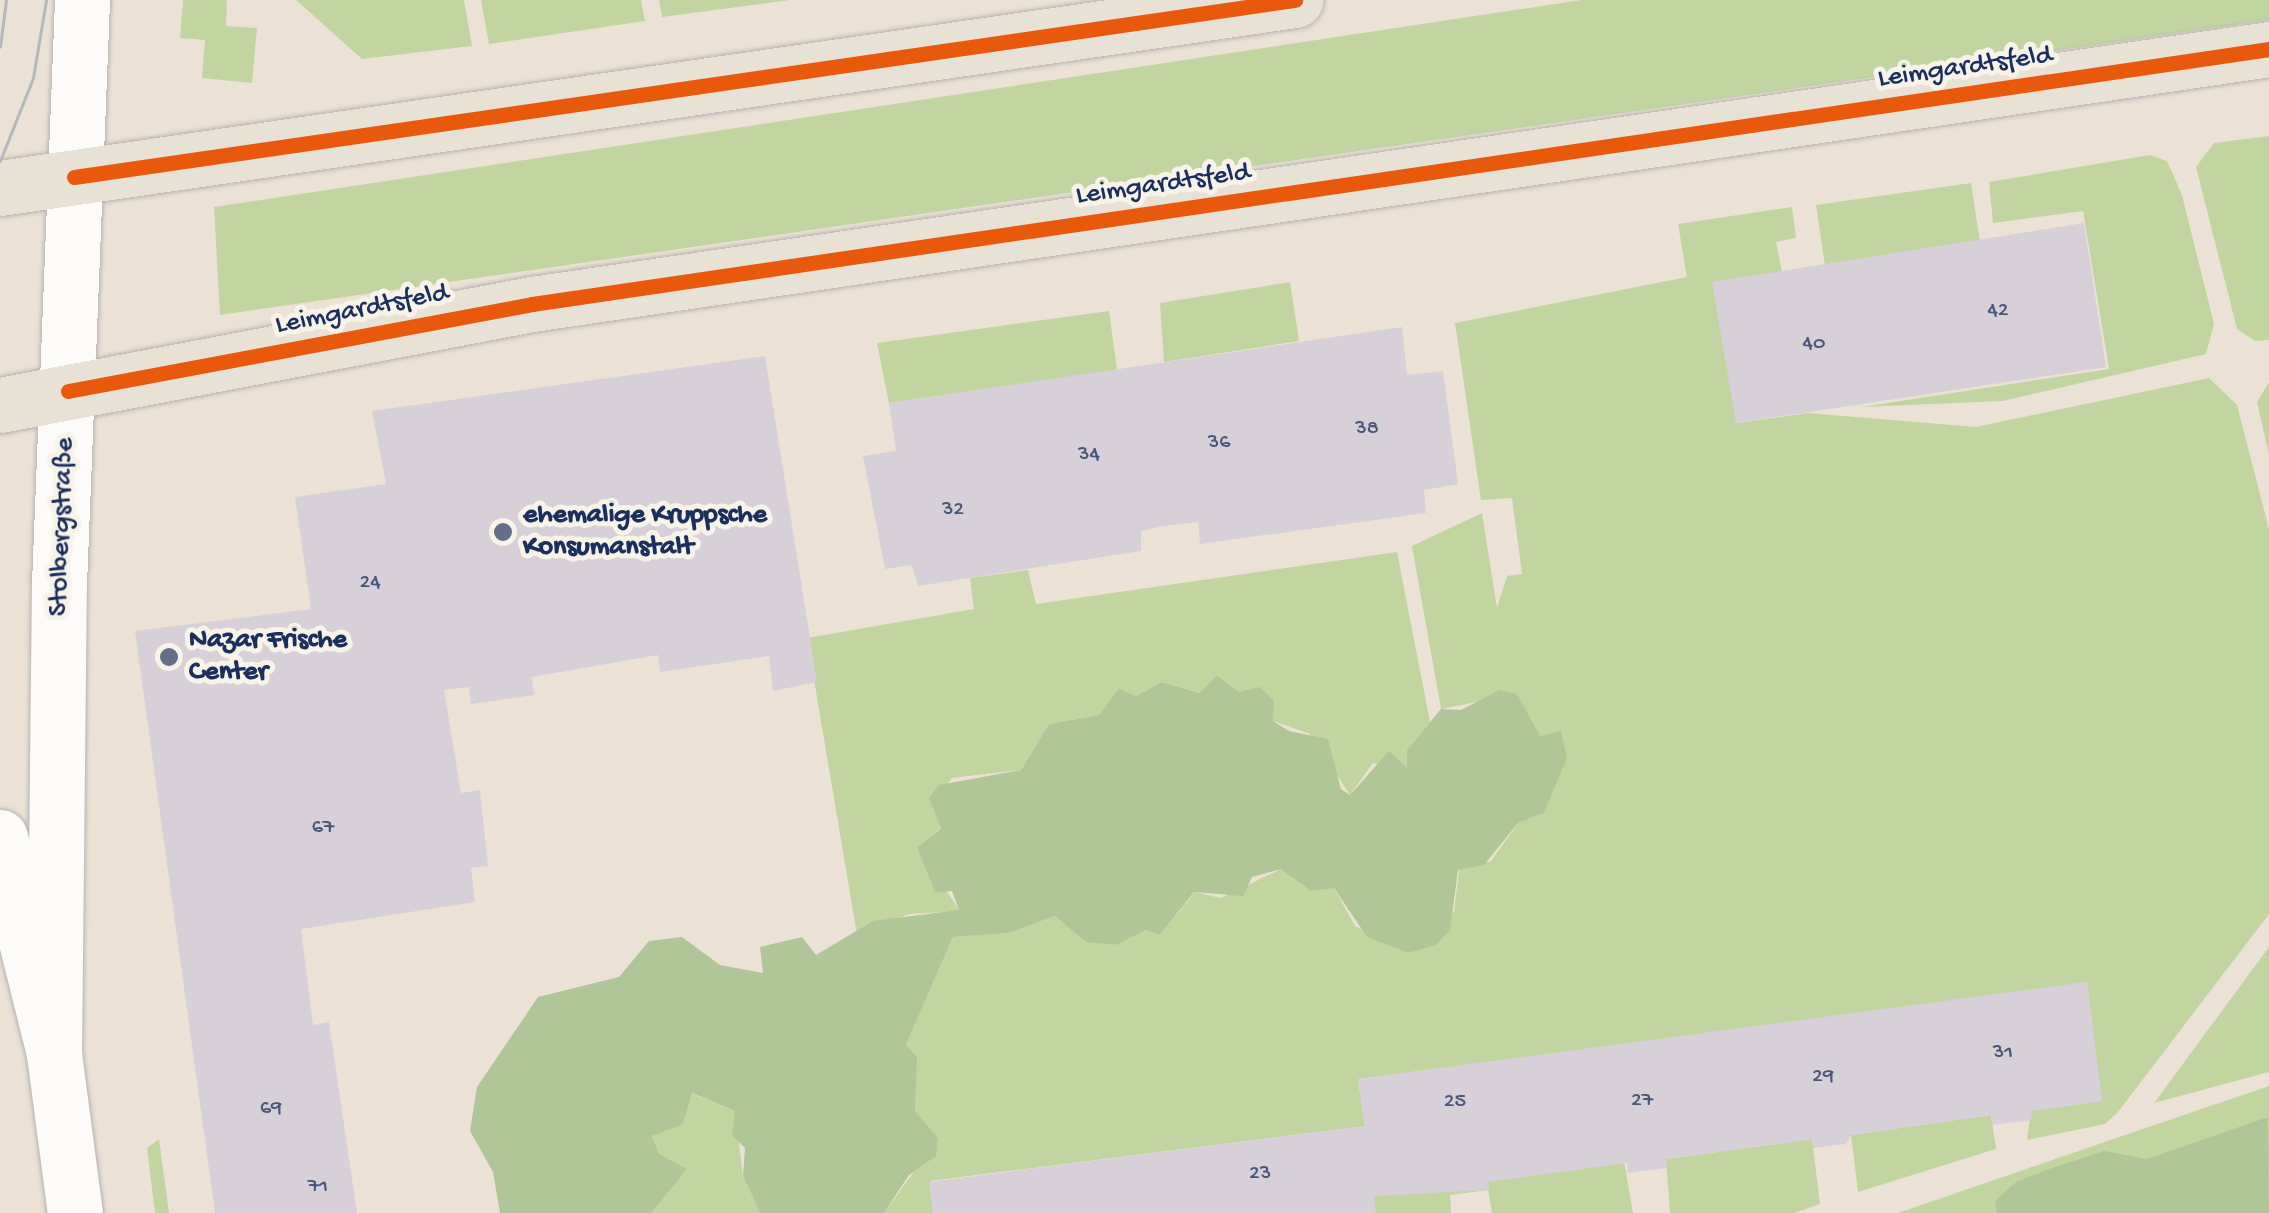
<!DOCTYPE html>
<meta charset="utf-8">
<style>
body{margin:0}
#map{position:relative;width:2269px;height:1213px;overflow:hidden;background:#ebe2d5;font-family:"Gochi Hand",sans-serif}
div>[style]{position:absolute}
.green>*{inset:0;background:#c2d5a1}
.forest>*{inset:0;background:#b0c699}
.building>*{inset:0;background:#d7d0d8}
.roads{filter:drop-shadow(0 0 2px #b7b3b0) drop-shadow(0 0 2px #b7b3b0)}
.minor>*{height:55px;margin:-27.5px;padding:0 27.5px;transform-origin:27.5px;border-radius:27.5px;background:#fcfbf9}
.major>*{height:55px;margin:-27.5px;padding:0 27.5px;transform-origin:27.5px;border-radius:27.5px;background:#e8e1d5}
.tram>*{height:2.5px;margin:-1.25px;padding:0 1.25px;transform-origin:1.25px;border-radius:1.25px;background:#b6b8bb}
.cycleway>*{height:15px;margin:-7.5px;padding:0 7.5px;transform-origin:7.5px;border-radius:7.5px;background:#e8590c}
.dots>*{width:28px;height:28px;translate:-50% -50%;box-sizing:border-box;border:5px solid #f7f3e8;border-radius:50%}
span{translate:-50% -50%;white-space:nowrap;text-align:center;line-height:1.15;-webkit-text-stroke:10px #f7f3e8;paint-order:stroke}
.number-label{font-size:22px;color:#4a577c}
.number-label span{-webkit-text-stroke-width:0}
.street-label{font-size:28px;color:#1b2f5e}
.poi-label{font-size:28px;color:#1b2f5e;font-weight:700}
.left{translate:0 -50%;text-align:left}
</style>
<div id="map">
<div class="green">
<i style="clip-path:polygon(183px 0,227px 0,226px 26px,257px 28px,252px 83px,202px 78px,205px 40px,180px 38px)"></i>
<i style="clip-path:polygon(296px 0,464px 0,472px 46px,362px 59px)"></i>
<i style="clip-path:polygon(481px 0,641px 0,645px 21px,489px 44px)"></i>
<i style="clip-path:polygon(659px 0,790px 0,662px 17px)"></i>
<i style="clip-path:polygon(1581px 0,2269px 0,2269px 20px,220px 315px,214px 207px)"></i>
<i style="clip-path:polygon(2269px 136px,2269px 340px,2255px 341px,2237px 329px,2196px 167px,2214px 143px)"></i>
<i style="clip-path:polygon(2150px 155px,2167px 161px,2182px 195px,2214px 324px,2206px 354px,2003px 401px,1861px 407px,2109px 369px,2083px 211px,1993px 223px,1989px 182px)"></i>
<i style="clip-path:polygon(1971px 183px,1980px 242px,1825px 266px,1816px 205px)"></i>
<i style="clip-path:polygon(1792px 207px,1796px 238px,1776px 242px,1782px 272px,1737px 423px,1808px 413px,1976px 427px,2209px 378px,2237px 405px,2269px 529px,2269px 914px,2118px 1112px,2105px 1124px,2027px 1140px,2031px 1111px,2101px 1101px,2087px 983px,1358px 1079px,1365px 1126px,930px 1181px,933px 1213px,884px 1213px,938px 1138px,915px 1111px,906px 1045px,953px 937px,1009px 933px,1055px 916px,1086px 941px,1116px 945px,1146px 930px,1160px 935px,1195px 892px,1221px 898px,1281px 869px,1334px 888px,1355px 926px,1387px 940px,1454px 912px,1459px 870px,1491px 861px,1518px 823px,1544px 813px,1559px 775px,1517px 694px,1441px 709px,1412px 546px,1482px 513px,1497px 608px,1507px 576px,1522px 574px,1512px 498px,1481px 500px,1455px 323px,1687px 277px,1678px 224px)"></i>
<i style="clip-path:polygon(1290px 282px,1299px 341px,1164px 362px,1160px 303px)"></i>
<i style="clip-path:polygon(1109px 311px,1117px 370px,889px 403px,877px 343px)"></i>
<i style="clip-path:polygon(2269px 382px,2269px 455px,2257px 402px)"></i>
<i style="clip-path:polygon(1397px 552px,1430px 722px,1407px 750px,1407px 773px,1373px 763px,1350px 795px,1310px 734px,1273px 721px,1217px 675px,1201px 693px,1162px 682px,1136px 696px,1119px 688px,1099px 715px,1049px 724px,1021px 770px,952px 778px,935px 801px,941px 827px,918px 848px,960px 911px,909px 914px,857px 935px,807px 638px,974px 609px,970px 578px,1028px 570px,1036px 604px)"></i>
<i style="clip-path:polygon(2269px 947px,2269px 1072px,2154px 1103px)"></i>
<i style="clip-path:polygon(2269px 1086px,2269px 1213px,1898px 1213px,2134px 1132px)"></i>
<i style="clip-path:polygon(691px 1093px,735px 1111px,743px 1176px,760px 1213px,651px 1213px,659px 1154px,652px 1136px,683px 1114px)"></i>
<i style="clip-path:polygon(1991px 1115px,1996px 1149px,1858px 1192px,1851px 1135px)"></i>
<i style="clip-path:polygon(159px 1139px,169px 1213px,155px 1213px,147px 1148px)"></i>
<i style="clip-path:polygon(1812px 1139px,1820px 1204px,1794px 1213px,1670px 1213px,1666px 1159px)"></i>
<i style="clip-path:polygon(1623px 1155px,1633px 1213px,1492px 1213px,1488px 1190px,1450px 1195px,1451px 1213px,1235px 1213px)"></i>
</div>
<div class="forest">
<i style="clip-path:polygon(1217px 675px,1239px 692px,1260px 687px,1274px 701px,1273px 721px,1289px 731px,1328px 739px,1341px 789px,1350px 795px,1389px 751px,1407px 768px,1407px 750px,1441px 709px,1461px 710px,1500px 690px,1517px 694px,1540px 736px,1561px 731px,1567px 758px,1544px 813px,1518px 823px,1484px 865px,1458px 870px,1450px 930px,1436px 945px,1408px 953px,1367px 937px,1334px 888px,1311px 891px,1281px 869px,1252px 877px,1243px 896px,1194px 892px,1160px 935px,1146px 930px,1116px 945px,1086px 942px,1055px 916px,1009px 933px,953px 937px,906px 1045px,917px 1057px,915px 1111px,938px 1138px,936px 1156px,909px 1175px,884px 1213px,760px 1213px,743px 1176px,745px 1148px,732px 1135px,735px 1111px,692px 1093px,683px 1124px,652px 1136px,659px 1154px,687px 1169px,651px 1213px,500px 1213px,493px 1172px,470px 1131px,477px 1087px,538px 997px,619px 977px,649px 941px,682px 937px,720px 965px,763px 973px,760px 947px,802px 937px,816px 955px,873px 921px,959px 910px,952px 891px,935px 892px,917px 848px,941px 828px,929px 798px,939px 785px,1021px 770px,1049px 724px,1099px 715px,1119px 688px,1136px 696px,1162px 682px,1200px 693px)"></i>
<i style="clip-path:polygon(2268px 1117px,2269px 1213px,1997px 1213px,1995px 1201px,2016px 1182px,2049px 1169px,2104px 1151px,2147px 1159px)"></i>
</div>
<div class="building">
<i style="clip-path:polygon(2084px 223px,2106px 367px,1736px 423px,1712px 282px)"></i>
<i style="clip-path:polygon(1402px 327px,1407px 375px,1443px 371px,1458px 484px,1424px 490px,1426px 513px,1200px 544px,1198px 522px,1163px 526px,1141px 531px,1141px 551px,918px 586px,912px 565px,885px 569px,863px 456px,896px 451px,889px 403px)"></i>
<i style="clip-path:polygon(765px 356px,817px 682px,773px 691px,769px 656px,660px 672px,658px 655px,532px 677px,534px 695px,471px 704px,469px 687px,444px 690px,461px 793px,480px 790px,488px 866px,471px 868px,475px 902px,301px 929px,313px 1025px,329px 1022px,357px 1213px,215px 1213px,135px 631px,311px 609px,295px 497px,386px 484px,372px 411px)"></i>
<i style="clip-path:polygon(2087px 982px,2102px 1101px,2031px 1111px,2032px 1120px,1992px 1125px,1991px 1115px,1851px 1135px,1846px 1144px,1813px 1148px,1812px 1139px,1666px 1159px,1667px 1168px,1628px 1173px,1627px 1163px,1488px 1182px,1489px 1190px,1374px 1196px,1376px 1213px,933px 1213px,929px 1182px,1365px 1126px,1358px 1079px)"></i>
</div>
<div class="roads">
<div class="minor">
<i style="left:0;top:837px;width:224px;rotate:76deg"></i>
<i style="left:54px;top:1054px;width:160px;rotate:82.5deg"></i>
<i style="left:54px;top:1054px;width:470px;rotate:-89.4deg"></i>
<i style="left:59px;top:584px;width:584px;rotate:-87.74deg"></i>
</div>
<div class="major">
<i style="left:0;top:188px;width:1309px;rotate:-8.26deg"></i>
<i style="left:0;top:405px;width:542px;rotate:-10.75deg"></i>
<i style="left:532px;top:304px;width:1756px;rotate:-8.35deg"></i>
</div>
</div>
<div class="tram">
<i style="left:0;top:47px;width:47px;rotate:-82.7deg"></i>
<i style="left:0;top:161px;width:89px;rotate:-68.3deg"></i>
<i style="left:33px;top:78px;width:79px;rotate:-80.5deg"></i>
</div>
<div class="cycleway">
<i style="left:74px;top:177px;width:1234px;rotate:-8.25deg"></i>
<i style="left:68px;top:391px;width:472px;rotate:-10.6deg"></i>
<i style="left:532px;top:304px;width:1756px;rotate:-8.35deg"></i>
</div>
<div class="dots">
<i style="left:503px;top:532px;background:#646e88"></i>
<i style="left:169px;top:657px;background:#646e88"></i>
</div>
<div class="number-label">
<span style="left:1998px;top:312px">42</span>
<span style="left:1814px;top:345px">40</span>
<span style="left:1367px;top:430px">38</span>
<span style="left:1219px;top:444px">36</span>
<span style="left:1089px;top:456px">34</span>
<span style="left:953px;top:511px">32</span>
<span style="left:370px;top:584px">24</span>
<span style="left:323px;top:829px">67</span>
<span style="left:2003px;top:1054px">31</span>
<span style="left:1823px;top:1078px">29</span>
<span style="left:1642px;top:1102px">27</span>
<span style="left:1455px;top:1103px">25</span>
<span style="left:271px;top:1110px">69</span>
<span style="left:1260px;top:1175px">23</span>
<span style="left:318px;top:1188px">71</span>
</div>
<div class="street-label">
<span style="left:1965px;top:68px;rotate:-8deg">Leimgardtsfeld</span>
<span style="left:1163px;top:185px;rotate:-8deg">Leimgardtsfeld</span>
<span style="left:362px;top:310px;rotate:-11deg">Leimgardtsfeld</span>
<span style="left:63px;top:527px;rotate:-88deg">Stolbergstraße</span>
</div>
<div class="poi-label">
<span class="left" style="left:523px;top:532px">ehemalige Kruppsche<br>Konsumanstalt</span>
<span class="left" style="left:189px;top:657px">Nazar Frische<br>Center</span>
</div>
</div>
